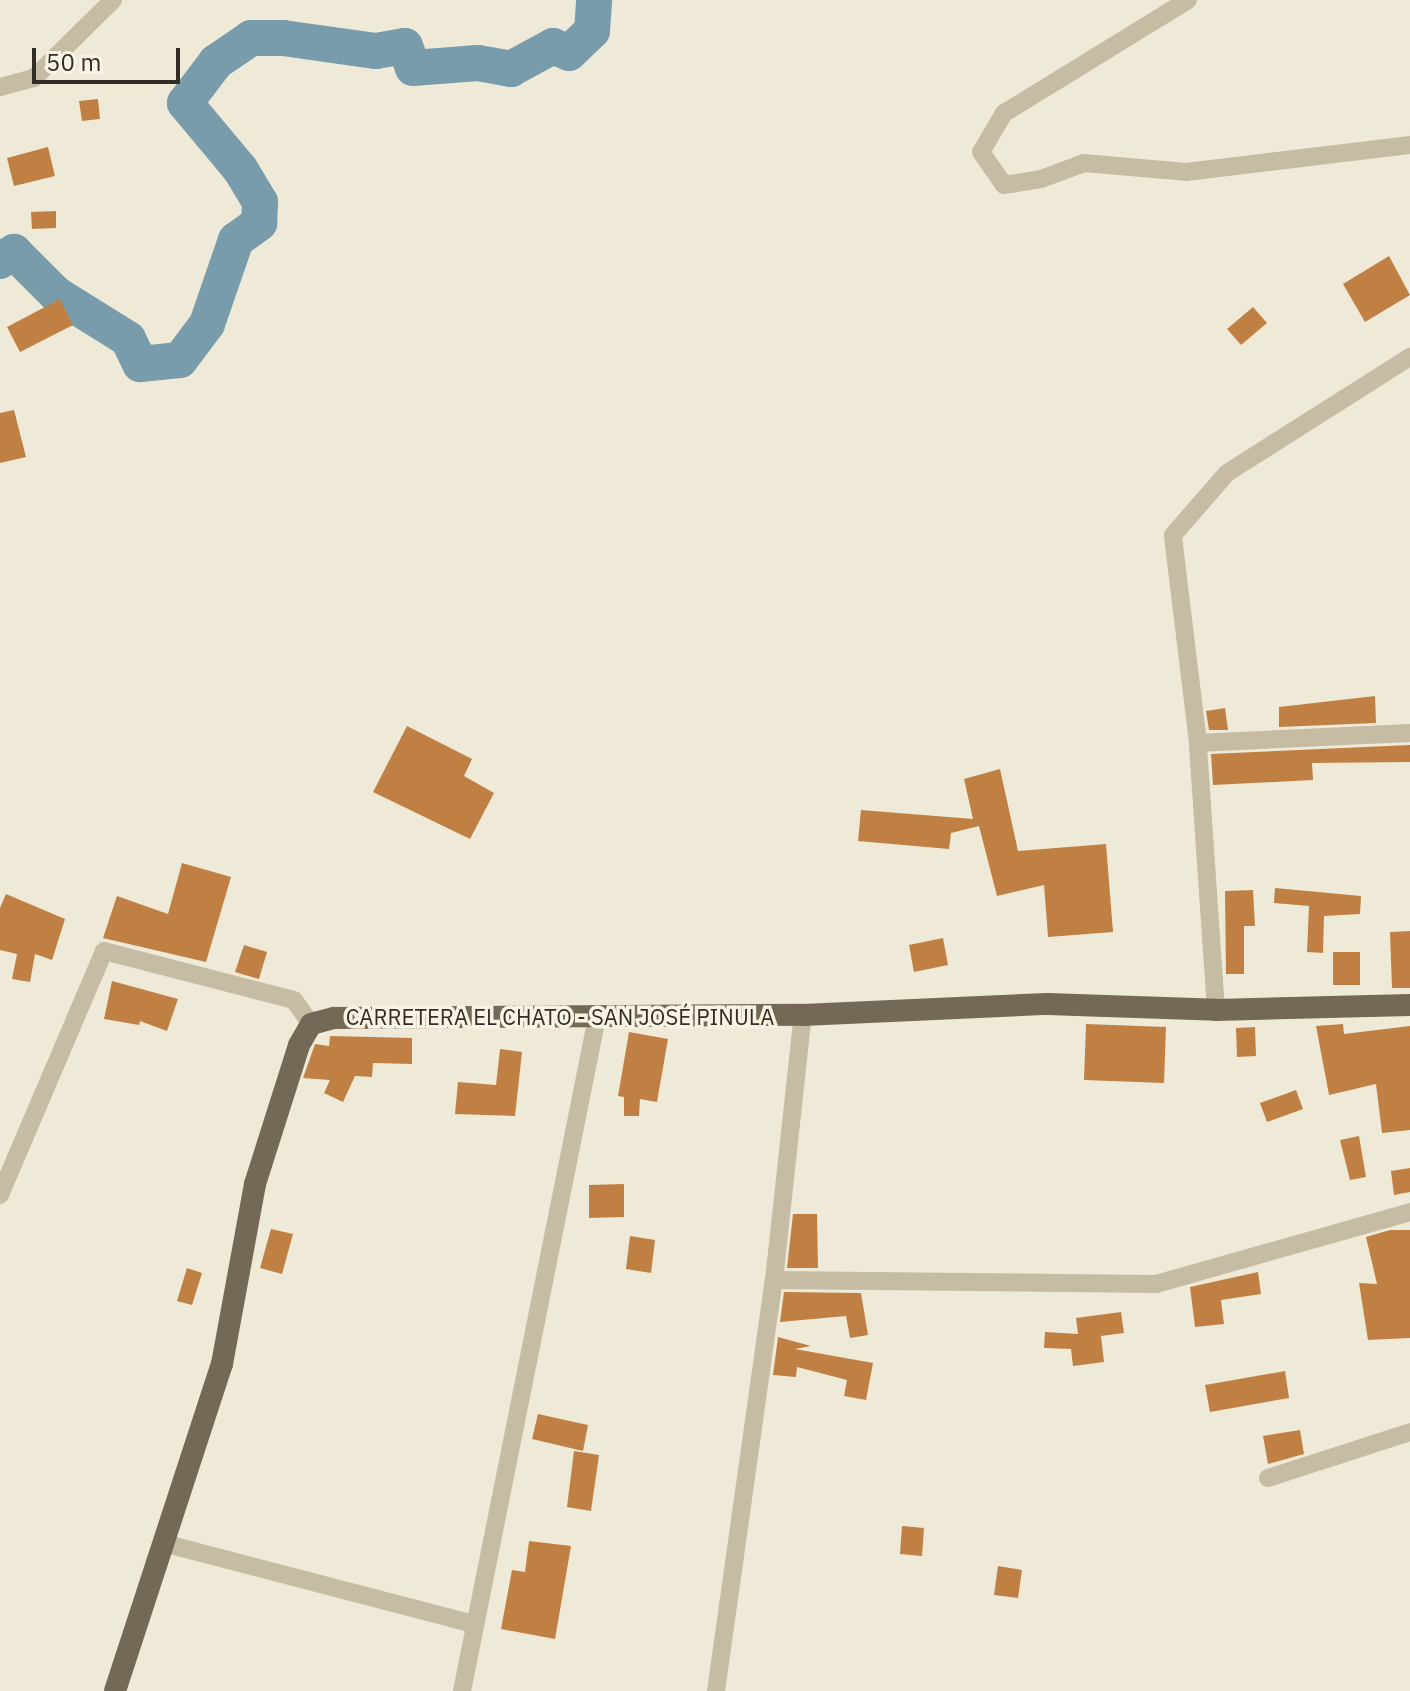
<!DOCTYPE html>
<meta charset="utf-8">
<style>
body{margin:0}
#map{position:relative;width:1410px;height:1691px;overflow:hidden;background:#efead7;font-family:"IBM Plex Sans",sans-serif}
div>[style]{position:absolute}
.river>*{height:36px;margin:-18px;padding:0 18px;transform-origin:18px;border-radius:18px;background:#789cab}
.building>*{inset:0;background:#c08044}
.minor>*{height:18px;margin:-9px;padding:0 9px;transform-origin:9px;border-radius:9px;background:#c6bca4}
.primary>*{height:22px;margin:-11px;padding:0 11px;transform-origin:11px;border-radius:11px;background:#746857}
span{translate:-50% -50%;white-space:nowrap;text-align:center;line-height:1.15;-webkit-text-stroke:7px #f8f3e3;paint-order:stroke}
.street-label{font-size:22px;color:#322d25}
.scale{position:absolute;left:32px;top:48px;width:148px;height:36px;box-sizing:border-box;border:4px solid #322d25;border-top:0;padding-left:10px;font-size:24px;line-height:28px;white-space:nowrap;color:#322d25;-webkit-text-stroke:6px #f8f3e3;paint-order:stroke}
</style>
<div id="map">
<div class="river">
<i style="left:0;top:261px;width:17px;rotate:-33deg"></i>
<i style="left:14px;top:252px;width:59px;rotate:45deg"></i>
<i style="left:56px;top:294px;width:85px;rotate:32deg"></i>
<i style="left:128px;top:339px;width:28px;rotate:64deg"></i>
<i style="left:140px;top:364px;width:40px;rotate:-5.7deg"></i>
<i style="left:180px;top:360px;width:45px;rotate:-53.1deg"></i>
<i style="left:207px;top:324px;width:89px;rotate:-71deg"></i>
<i style="left:236px;top:240px;width:29px;rotate:-36deg"></i>
<i style="left:259px;top:223px;width:21px;rotate:-87deg"></i>
<i style="left:260px;top:202px;width:39px;rotate:-121deg"></i>
<i style="left:240px;top:169px;width:86px;rotate:-129.8deg"></i>
<i style="left:185px;top:103px;width:51px;rotate:-52.9deg"></i>
<i style="left:216px;top:62px;width:42px;rotate:-34.4deg"></i>
<i style="left:251px;top:38px;width:32px"></i>
<i style="left:283px;top:38px;width:94px;rotate:8deg"></i>
<i style="left:376px;top:51px;width:29px;rotate:-10deg"></i>
<i style="left:405px;top:46px;width:23px;rotate:70deg"></i>
<i style="left:413px;top:68px;width:65px;rotate:-4.4deg"></i>
<i style="left:478px;top:63px;width:34px;rotate:10deg"></i>
<i style="left:511px;top:69px;width:48px;rotate:-28.7deg"></i>
<i style="left:553px;top:46px;width:17px;rotate:24deg"></i>
<i style="left:569px;top:53px;width:32px;rotate:-44deg"></i>
<i style="left:592px;top:31px;width:31px;rotate:-86deg"></i>
</div>
<div class="building">
<i style="clip-path:polygon(98px 99px,100px 119px,82px 121px,79px 101px)"></i>
<i style="clip-path:polygon(48px 147px,55px 176px,14px 186px,7px 158px)"></i>
<i style="clip-path:polygon(56px 211px,56px 228px,32px 229px,31px 212px)"></i>
<i style="clip-path:polygon(1389px 256px,1410px 295px,1365px 322px,1343px 284px)"></i>
<i style="clip-path:polygon(60px 299px,73px 325px,20px 352px,7px 327px)"></i>
<i style="clip-path:polygon(1253px 307px,1267px 323px,1241px 345px,1227px 329px)"></i>
<i style="clip-path:polygon(14px 410px,26px 457px,0 463px,0 413px)"></i>
<i style="clip-path:polygon(1375px 696px,1376px 723px,1279px 727px,1279px 707px)"></i>
<i style="clip-path:polygon(1225px 708px,1228px 730px,1209px 730px,1206px 711px)"></i>
<i style="clip-path:polygon(407px 726px,472px 759px,464px 776px,494px 793px,470px 839px,373px 792px)"></i>
<i style="clip-path:polygon(1410px 745px,1410px 762px,1312px 763px,1313px 780px,1213px 785px,1211px 754px)"></i>
<i style="clip-path:polygon(1000px 769px,1018px 851px,1106px 844px,1113px 932px,1048px 937px,1044px 885px,997px 896px,979px 826px,951px 833px,949px 849px,858px 841px,861px 810px,973px 819px,964px 779px)"></i>
<i style="clip-path:polygon(182px 863px,231px 877px,206px 962px,103px 938px,117px 896px,168px 914px)"></i>
<i style="clip-path:polygon(1275px 888px,1361px 896px,1360px 914px,1324px 916px,1323px 953px,1307px 952px,1309px 906px,1274px 903px)"></i>
<i style="clip-path:polygon(1253px 890px,1255px 926px,1244px 926px,1244px 974px,1226px 974px,1225px 891px)"></i>
<i style="clip-path:polygon(6px 894px,65px 919px,52px 960px,35px 954px,30px 982px,12px 979px,17px 954px,0 950px,0 908px)"></i>
<i style="clip-path:polygon(1410px 931px,1410px 988px,1392px 988px,1390px 932px)"></i>
<i style="clip-path:polygon(943px 938px,948px 965px,914px 972px,909px 945px)"></i>
<i style="clip-path:polygon(244px 945px,267px 952px,259px 979px,235px 972px)"></i>
<i style="clip-path:polygon(1333px 952px,1360px 952px,1360px 985px,1333px 985px)"></i>
<i style="clip-path:polygon(112px 981px,178px 999px,167px 1031px,140px 1021px,139px 1025px,104px 1019px)"></i>
<i style="clip-path:polygon(1086px 1024px,1166px 1027px,1164px 1083px,1084px 1080px)"></i>
<i style="clip-path:polygon(1343px 1024px,1344px 1034px,1410px 1026px,1410px 1130px,1382px 1133px,1376px 1084px,1329px 1095px,1316px 1026px)"></i>
<i style="clip-path:polygon(1255px 1027px,1256px 1056px,1237px 1057px,1236px 1028px)"></i>
<i style="clip-path:polygon(629px 1032px,668px 1039px,657px 1102px,640px 1099px,639px 1116px,624px 1116px,624px 1097px,618px 1096px)"></i>
<i style="clip-path:polygon(330px 1036px,412px 1038px,412px 1064px,373px 1063px,372px 1077px,355px 1076px,343px 1102px,324px 1093px,330px 1080px,303px 1078px,315px 1044px,329px 1046px)"></i>
<i style="clip-path:polygon(500px 1049px,522px 1052px,515px 1116px,455px 1114px,458px 1082px,496px 1085px)"></i>
<i style="clip-path:polygon(1296px 1090px,1303px 1109px,1267px 1122px,1260px 1103px)"></i>
<i style="clip-path:polygon(1359px 1136px,1366px 1177px,1350px 1180px,1340px 1140px)"></i>
<i style="clip-path:polygon(1410px 1168px,1410px 1192px,1394px 1195px,1391px 1171px)"></i>
<i style="clip-path:polygon(624px 1184px,624px 1217px,589px 1218px,589px 1185px)"></i>
<i style="clip-path:polygon(793px 1214px,817px 1214px,818px 1268px,787px 1268px)"></i>
<i style="clip-path:polygon(271px 1229px,293px 1234px,282px 1274px,260px 1268px)"></i>
<i style="clip-path:polygon(1390px 1230px,1410px 1230px,1410px 1338px,1368px 1340px,1359px 1283px,1377px 1284px,1366px 1237px)"></i>
<i style="clip-path:polygon(630px 1236px,655px 1240px,651px 1273px,626px 1269px)"></i>
<i style="clip-path:polygon(187px 1268px,202px 1273px,192px 1305px,177px 1301px)"></i>
<i style="clip-path:polygon(1258px 1272px,1261px 1294px,1221px 1300px,1224px 1324px,1195px 1327px,1190px 1287px)"></i>
<i style="clip-path:polygon(784px 1292px,861px 1293px,868px 1335px,850px 1338px,846px 1316px,780px 1322px)"></i>
<i style="clip-path:polygon(1121px 1312px,1124px 1333px,1101px 1336px,1104px 1362px,1073px 1366px,1071px 1349px,1044px 1348px,1045px 1332px,1078px 1334px,1076px 1318px)"></i>
<i style="clip-path:polygon(778px 1337px,811px 1346px,795px 1349px,873px 1363px,866px 1400px,844px 1396px,847px 1380px,797px 1367px,796px 1377px,773px 1375px)"></i>
<i style="clip-path:polygon(1285px 1371px,1289px 1398px,1210px 1412px,1205px 1385px)"></i>
<i style="clip-path:polygon(538px 1414px,588px 1425px,583px 1451px,532px 1439px)"></i>
<i style="clip-path:polygon(1300px 1430px,1304px 1454px,1268px 1464px,1263px 1436px)"></i>
<i style="clip-path:polygon(574px 1451px,599px 1455px,591px 1511px,567px 1507px)"></i>
<i style="clip-path:polygon(902px 1526px,924px 1528px,922px 1556px,900px 1554px)"></i>
<i style="clip-path:polygon(529px 1541px,571px 1546px,555px 1639px,501px 1629px,512px 1570px,525px 1572px)"></i>
<i style="clip-path:polygon(998px 1566px,1022px 1570px,1018px 1598px,994px 1595px)"></i>
</div>
<div class="minor">
<i style="left:1188px;top:0;width:216px;rotate:148.4deg"></i>
<i style="left:1004px;top:113px;width:45px;rotate:120.5deg"></i>
<i style="left:981px;top:152px;width:40px;rotate:55.1deg"></i>
<i style="left:1004px;top:185px;width:37px;rotate:-9deg"></i>
<i style="left:1041px;top:179px;width:46px;rotate:-20.4deg"></i>
<i style="left:1084px;top:163px;width:102px;rotate:5deg"></i>
<i style="left:1186px;top:172px;width:226px;rotate:-6.9deg"></i>
<i style="left:0;top:87px;width:35px;rotate:-15deg"></i>
<i style="left:34px;top:78px;width:111px;rotate:-44.6deg"></i>
<i style="left:1198px;top:743px;width:212px;rotate:-2.7deg"></i>
<i style="left:1216px;top:1010px;width:268px;rotate:-93.9deg"></i>
<i style="left:1198px;top:743px;width:209px;rotate:-96.9deg"></i>
<i style="left:1173px;top:535px;width:82px;rotate:-48.9deg"></i>
<i style="left:1227px;top:473px;width:217px;rotate:-32.4deg"></i>
<i style="left:0;top:1195px;width:265px;rotate:-66.9deg"></i>
<i style="left:104px;top:951px;width:196px;rotate:14.5deg"></i>
<i style="left:294px;top:1000px;width:29px;rotate:55deg"></i>
<i style="left:774px;top:1280px;width:382px;rotate:0.6deg"></i>
<i style="left:1156px;top:1284px;width:264px;rotate:-15.8deg"></i>
<i style="left:1268px;top:1478px;width:149px;rotate:-17.9deg"></i>
<i style="left:163px;top:1543px;width:322px;rotate:14.6deg"></i>
<i style="left:462px;top:1691px;width:687px;rotate:-78.67deg"></i>
<i style="left:716px;top:1691px;width:415px;rotate:-82deg"></i>
<i style="left:774px;top:1280px;width:267px;rotate:-83.8deg"></i>
</div>
<div class="primary">
<i style="left:115px;top:1691px;width:344px;rotate:-71.9deg"></i>
<i style="left:222px;top:1364px;width:183px;rotate:-79.6deg"></i>
<i style="left:255px;top:1184px;width:146px;rotate:-72.4deg"></i>
<i style="left:299px;top:1045px;width:24px;rotate:-60deg"></i>
<i style="left:311px;top:1024px;width:24px;rotate:-15deg"></i>
<i style="left:334px;top:1018px;width:469px;rotate:-0.4deg"></i>
<i style="left:803px;top:1015px;width:245px;rotate:-2.6deg"></i>
<i style="left:1048px;top:1004px;width:168px;rotate:2deg"></i>
<i style="left:1216px;top:1010px;width:194px;rotate:-1.5deg"></i>
</div>
<div class="street-label">
<span style="left:560px;top:1017px">CARRETERA EL CHATO - SAN JOSÉ PINULA</span>
</div>
<div class="scale">50 m</div>
</div>
